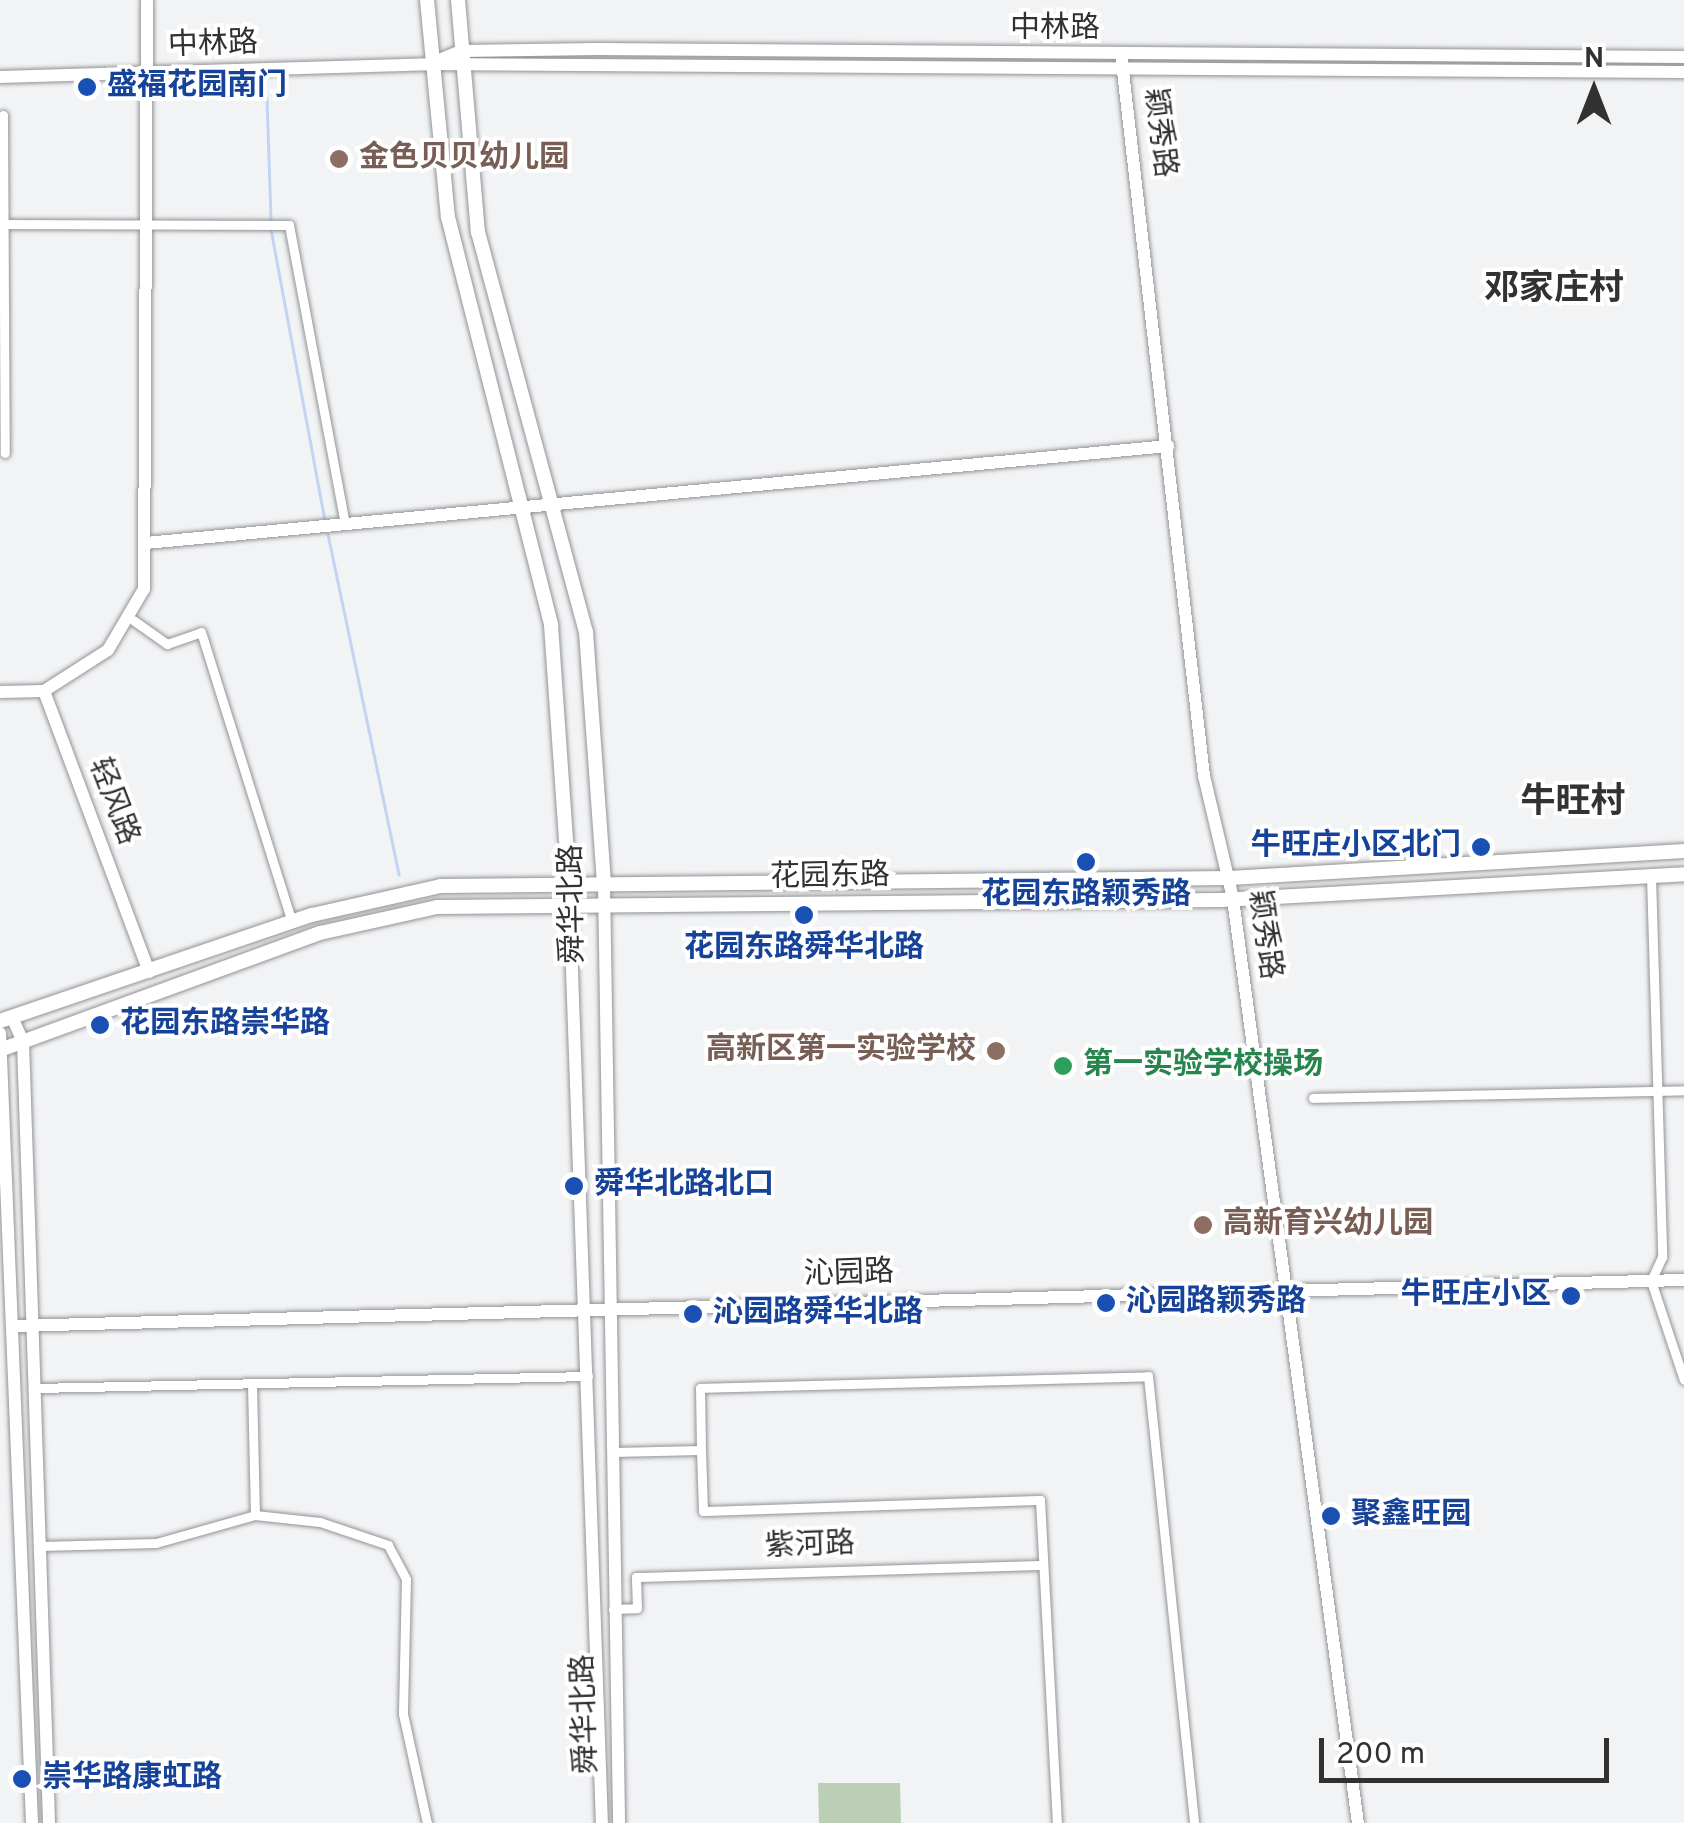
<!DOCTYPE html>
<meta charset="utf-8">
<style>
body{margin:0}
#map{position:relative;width:1684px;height:1823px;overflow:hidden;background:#f2f3f5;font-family:Overpass,"Noto Sans SC",sans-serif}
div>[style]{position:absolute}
.green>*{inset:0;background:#bbcfb4}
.stream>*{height:2.5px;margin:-1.25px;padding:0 1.25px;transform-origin:1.25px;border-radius:1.25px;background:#c2d4f2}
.roads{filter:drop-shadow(0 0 2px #929395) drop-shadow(0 0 2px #929395)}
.street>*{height:9px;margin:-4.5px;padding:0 4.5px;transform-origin:4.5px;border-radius:4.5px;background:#fff}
.secondary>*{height:12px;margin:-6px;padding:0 6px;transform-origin:6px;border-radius:6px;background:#fff}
.primary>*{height:14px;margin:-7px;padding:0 7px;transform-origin:7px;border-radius:7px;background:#fff}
.dots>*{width:28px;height:28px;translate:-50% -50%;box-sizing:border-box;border:5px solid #fff;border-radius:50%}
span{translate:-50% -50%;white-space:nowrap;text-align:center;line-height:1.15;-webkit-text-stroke:8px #fff;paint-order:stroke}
.street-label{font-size:30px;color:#313132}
.transit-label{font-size:30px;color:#164399;font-weight:700}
.left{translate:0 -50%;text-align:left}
.right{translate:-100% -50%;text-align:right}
.education-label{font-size:30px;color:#785e54;font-weight:700}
.leisure-label{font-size:30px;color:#27864d;font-weight:700}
.quarter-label{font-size:35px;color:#313233;font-weight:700}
.north{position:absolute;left:1544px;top:40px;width:100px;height:100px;-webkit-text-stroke:8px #fff;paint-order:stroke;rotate:0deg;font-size:28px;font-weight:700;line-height:40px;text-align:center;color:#313132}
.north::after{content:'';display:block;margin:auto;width:35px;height:45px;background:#313132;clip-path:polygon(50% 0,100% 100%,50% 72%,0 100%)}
.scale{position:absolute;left:1319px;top:1738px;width:290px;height:45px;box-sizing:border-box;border:5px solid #313132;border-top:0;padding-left:12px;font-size:30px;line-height:35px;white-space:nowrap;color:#313132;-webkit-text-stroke:8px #fff;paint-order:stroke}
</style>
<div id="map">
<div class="green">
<i style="clip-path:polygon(818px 1783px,900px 1783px,901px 1823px,819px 1823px)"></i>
</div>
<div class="stream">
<i style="left:267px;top:98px;width:123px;rotate:88.1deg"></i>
<i style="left:271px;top:229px;width:297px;rotate:79.5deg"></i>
<i style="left:328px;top:534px;width:348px;rotate:78.2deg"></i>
</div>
<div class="roads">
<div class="street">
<i style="left:3px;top:115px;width:338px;rotate:89.7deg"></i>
<i style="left:0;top:224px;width:289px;rotate:0.2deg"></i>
<i style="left:289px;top:225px;width:304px;rotate:79.4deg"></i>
<i style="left:133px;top:620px;width:42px;rotate:35.2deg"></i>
<i style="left:167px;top:644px;width:36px;rotate:-19deg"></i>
<i style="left:201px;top:632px;width:304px;rotate:72.6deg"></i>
<i style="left:1651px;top:876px;width:381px;rotate:88.3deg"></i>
<i style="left:1662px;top:1257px;width:26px;rotate:115deg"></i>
<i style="left:1651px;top:1281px;width:104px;rotate:71.6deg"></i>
<i style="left:1313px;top:1098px;width:371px;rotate:-1.2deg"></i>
<i style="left:252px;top:1384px;width:131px;rotate:88.7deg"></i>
<i style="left:35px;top:1388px;width:553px;rotate:-1.24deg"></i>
<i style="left:701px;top:1450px;width:62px;rotate:-90.9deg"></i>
<i style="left:700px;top:1388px;width:448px;rotate:-1.5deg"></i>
<i style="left:1148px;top:1376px;width:449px;rotate:84.1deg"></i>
<i style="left:613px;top:1452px;width:88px;rotate:-1.3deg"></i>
<i style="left:701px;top:1450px;width:61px;rotate:88.1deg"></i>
<i style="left:703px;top:1511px;width:337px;rotate:-1.9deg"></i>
<i style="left:1040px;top:1500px;width:323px;rotate:87deg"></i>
<i style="left:40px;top:1546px;width:116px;rotate:-1.5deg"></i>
<i style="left:156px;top:1543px;width:103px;rotate:-15.8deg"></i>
<i style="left:255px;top:1515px;width:65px;rotate:6.1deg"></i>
<i style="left:320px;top:1522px;width:72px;rotate:18.7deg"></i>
<i style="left:388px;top:1545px;width:38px;rotate:62deg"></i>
<i style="left:406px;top:1579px;width:135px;rotate:91.3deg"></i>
<i style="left:403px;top:1714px;width:112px;rotate:77.6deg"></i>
<i style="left:613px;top:1609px;width:24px;rotate:-2deg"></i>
<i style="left:637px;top:1608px;width:31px;rotate:-92deg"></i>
<i style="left:636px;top:1577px;width:407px;rotate:-1.7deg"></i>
</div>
<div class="secondary">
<i style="left:1121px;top:54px;width:727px;rotate:83.44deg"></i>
<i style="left:1204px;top:776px;width:126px;rotate:76.7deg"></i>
<i style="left:1233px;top:899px;width:932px;rotate:82.3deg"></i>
<i style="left:429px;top:64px;width:35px;rotate:-22deg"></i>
<i style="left:461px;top:51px;width:136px;rotate:-0.8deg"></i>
<i style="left:597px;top:49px;width:1087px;rotate:0.42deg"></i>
<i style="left:0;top:77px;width:429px;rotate:-1.7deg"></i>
<i style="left:429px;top:64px;width:1255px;rotate:0.37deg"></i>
<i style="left:146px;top:543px;width:1027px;rotate:-5.42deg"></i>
<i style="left:44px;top:691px;width:76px;rotate:-32.6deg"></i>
<i style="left:108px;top:650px;width:71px;rotate:-59.5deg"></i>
<i style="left:144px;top:589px;width:589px;rotate:-89.71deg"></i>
<i style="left:0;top:692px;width:44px;rotate:-1.3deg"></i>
<i style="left:44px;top:691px;width:300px;rotate:69.5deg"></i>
<i style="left:604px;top:884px;width:939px;rotate:89.08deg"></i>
<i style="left:569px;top:885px;width:939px;rotate:87.99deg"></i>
<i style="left:12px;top:1017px;width:27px;rotate:66deg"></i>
<i style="left:23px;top:1042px;width:781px;rotate:88.09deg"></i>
<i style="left:0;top:1033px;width:791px;rotate:87.68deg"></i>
<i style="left:15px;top:1326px;width:1670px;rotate:-1.58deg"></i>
</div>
<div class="primary">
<i style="left:427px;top:0;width:218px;rotate:84.5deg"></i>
<i style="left:448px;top:217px;width:421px;rotate:75.8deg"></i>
<i style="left:551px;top:625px;width:261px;rotate:86deg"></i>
<i style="left:458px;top:0;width:233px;rotate:85.1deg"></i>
<i style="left:478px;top:232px;width:414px;rotate:74.9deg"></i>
<i style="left:586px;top:632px;width:253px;rotate:85.9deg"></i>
<i style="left:0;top:1021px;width:330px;rotate:-18.8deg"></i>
<i style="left:312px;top:915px;width:132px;rotate:-12.7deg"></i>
<i style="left:441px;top:886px;width:789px;rotate:-0.58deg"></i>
<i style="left:1230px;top:878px;width:455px;rotate:-3.4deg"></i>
<i style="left:0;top:1050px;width:341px;rotate:-20.1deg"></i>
<i style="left:320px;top:933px;width:120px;rotate:-12.5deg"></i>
<i style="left:437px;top:907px;width:785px;rotate:-0.51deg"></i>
<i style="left:1222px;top:900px;width:463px;rotate:-3.2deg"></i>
</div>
</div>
<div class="dots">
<i style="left:87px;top:87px;background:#1a4fb4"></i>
<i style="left:339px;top:159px;background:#8d6e63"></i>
<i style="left:1481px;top:847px;background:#1a4fb4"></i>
<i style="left:1086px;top:862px;background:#1a4fb4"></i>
<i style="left:804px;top:915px;background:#1a4fb4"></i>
<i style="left:100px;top:1025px;background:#1a4fb4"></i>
<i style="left:996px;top:1051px;background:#8d6e63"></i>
<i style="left:1063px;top:1066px;background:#2e9e5b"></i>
<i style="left:574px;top:1186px;background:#1a4fb4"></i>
<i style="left:1203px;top:1225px;background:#8d6e63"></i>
<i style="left:1571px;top:1296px;background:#1a4fb4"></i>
<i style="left:1106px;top:1303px;background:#1a4fb4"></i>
<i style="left:693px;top:1314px;background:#1a4fb4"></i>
<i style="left:1331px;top:1516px;background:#1a4fb4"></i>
<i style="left:22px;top:1779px;background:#1a4fb4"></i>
</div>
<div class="street-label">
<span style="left:1055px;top:30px">中林路</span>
<span style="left:213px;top:46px;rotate:-2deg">中林路</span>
<span style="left:1158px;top:133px;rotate:83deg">颖秀路</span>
<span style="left:112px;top:802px;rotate:69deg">轻风路</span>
<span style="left:830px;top:878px;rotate:-1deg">花园东路</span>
<span style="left:574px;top:904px;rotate:-91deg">舜华北路</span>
<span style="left:1263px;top:935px;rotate:82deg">颖秀路</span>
<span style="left:849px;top:1275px;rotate:-2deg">沁园路</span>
<span style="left:810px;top:1547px;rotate:-2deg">紫河路</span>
<span style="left:587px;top:1714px;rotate:-92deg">舜华北路</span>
</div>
<div class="transit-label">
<span class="left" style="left:107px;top:87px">盛福花园南门</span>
<span class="right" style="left:1461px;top:847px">牛旺庄小区北门</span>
<span style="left:1086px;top:896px">花园东路颖秀路</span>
<span style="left:804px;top:949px">花园东路舜华北路</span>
<span class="left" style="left:120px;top:1025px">花园东路崇华路</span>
<span class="left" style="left:594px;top:1186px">舜华北路北口</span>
<span class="right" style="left:1551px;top:1296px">牛旺庄小区</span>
<span class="left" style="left:1126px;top:1303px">沁园路颖秀路</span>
<span class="left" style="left:713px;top:1314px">沁园路舜华北路</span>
<span class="left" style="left:1351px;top:1516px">聚鑫旺园</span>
<span class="left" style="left:42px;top:1779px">崇华路康虹路</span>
</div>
<div class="education-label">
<span class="left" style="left:359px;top:159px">金色贝贝幼儿园</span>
<span class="right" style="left:976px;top:1051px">高新区第一实验学校</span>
<span class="left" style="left:1223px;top:1225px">高新育兴幼儿园</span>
</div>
<div class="leisure-label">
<span class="left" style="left:1083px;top:1066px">第一实验学校操场</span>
</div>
<div class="quarter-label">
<span style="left:1554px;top:290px">邓家庄村</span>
<span style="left:1573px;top:803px">牛旺村</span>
</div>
<div class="north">N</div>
<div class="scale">200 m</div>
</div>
